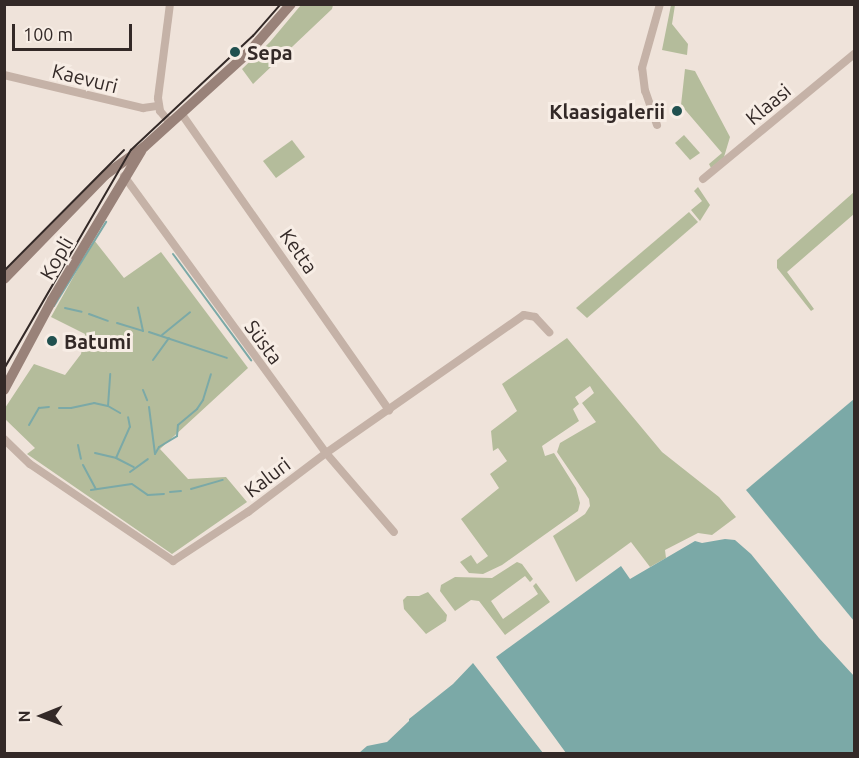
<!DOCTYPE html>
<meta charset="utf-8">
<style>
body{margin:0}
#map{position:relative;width:859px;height:758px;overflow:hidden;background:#efe3da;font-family:Ubuntu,sans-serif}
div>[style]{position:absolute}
.green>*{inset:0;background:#b4bc9b}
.water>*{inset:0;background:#7ba9a7}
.stream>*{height:2px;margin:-1px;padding:0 1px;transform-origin:1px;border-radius:1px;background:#7ba9a7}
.street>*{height:8px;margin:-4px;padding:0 4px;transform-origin:4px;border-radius:4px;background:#c5b2a7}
.secondary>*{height:10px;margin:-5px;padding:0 5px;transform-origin:5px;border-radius:5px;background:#998279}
.tram>*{height:1.5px;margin:-0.75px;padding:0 0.75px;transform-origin:0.75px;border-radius:0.75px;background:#332927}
.dots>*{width:16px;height:16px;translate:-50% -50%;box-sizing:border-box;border:3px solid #f7ede5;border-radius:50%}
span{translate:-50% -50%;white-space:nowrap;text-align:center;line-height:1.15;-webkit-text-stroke:6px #f7ede5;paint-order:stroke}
.poi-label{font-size:20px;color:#332927;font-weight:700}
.left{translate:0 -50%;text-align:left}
.right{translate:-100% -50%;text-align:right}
.street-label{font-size:20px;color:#332927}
.frame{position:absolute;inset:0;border:6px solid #332927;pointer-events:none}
.north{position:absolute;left:12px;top:686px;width:60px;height:60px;-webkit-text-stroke:4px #f7ede5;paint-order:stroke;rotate:269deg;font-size:16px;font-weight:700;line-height:24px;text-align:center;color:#332927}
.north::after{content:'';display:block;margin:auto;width:21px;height:27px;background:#332927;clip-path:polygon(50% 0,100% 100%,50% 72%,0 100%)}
.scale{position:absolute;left:12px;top:24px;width:120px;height:27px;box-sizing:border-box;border:3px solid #332927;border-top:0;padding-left:8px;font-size:18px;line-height:21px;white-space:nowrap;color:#332927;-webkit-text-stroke:4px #f7ede5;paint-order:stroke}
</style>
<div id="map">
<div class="green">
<i style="clip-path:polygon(301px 5px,333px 5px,332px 9px,253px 84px,242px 69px,270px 42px)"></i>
<i style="clip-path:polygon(671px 5px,675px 5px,672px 24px,688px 44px,687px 55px,662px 50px)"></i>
<i style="clip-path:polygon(685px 69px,695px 71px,730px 137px,724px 157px,711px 168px,709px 164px,722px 153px,681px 105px)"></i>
<i style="clip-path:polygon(684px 135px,700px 153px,690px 160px,675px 143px)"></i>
<i style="clip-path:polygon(292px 140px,305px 157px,276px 178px,263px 161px)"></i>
<i style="clip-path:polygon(698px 187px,710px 205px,700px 221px,691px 210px,702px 201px,694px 191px)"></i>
<i style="clip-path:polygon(854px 192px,854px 214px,787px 272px,814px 309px,811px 311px,777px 268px,777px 260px)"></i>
<i style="clip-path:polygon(689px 212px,698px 222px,587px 318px,576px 308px)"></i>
<i style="clip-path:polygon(94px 240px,124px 278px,161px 252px,248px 368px,160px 449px,188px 479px,226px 477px,247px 502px,172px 554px,27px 454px,35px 448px,5px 419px,5px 408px,34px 364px,65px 375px,81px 354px,85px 334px,51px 317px)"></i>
<i style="clip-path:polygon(567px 338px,662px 452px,719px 497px,736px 517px,712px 535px,698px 533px,665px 550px,666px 558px,650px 567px,631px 542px,576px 582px,553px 536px,585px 514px,590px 506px,589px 499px,557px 452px,560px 443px,596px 422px,582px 403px,594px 393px,590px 386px,575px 397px,579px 404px,573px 409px,579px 421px,542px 446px,545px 456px,554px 453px,576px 488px,580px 503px,578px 511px,502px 565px,483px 574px,469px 573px,460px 562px,471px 555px,477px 564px,488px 556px,461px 519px,499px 488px,490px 474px,507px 461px,498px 448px,493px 451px,491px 431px,517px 411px,502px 384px)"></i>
<i style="clip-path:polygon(517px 562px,522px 564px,533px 579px,530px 582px,525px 576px,491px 601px,503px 619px,538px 594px,533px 586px,536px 583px,550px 602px,505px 635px,479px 601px,471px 600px,455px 611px,440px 591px,441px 585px,455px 577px,492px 578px)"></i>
<i style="clip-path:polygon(428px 592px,447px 615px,446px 621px,426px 634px,404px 609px,403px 600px,407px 596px,419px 596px)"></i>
</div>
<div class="water">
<i style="clip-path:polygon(854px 399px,854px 621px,746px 490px)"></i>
<i style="clip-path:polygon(725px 539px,735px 540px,751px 554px,819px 638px,854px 676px,854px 753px,566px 753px,496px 657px,621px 566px,630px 579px,695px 541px,702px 543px)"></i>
<i style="clip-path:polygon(473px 663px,543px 753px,359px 753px,367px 746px,387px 742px,409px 721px,409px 719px,453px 684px)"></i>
</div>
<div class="stream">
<i style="left:173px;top:254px;width:132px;rotate:53.7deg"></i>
<i style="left:54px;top:306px;width:99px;rotate:-58.2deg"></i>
<i style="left:65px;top:308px;width:17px;rotate:13deg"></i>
<i style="left:89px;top:314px;width:20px;rotate:20deg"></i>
<i style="left:117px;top:323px;width:27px;rotate:17deg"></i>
<i style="left:143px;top:331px;width:24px;rotate:-102deg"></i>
<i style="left:149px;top:332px;width:82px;rotate:18.4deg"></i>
<i style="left:162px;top:335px;width:36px;rotate:-39deg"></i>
<i style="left:153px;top:360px;width:27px;rotate:-54deg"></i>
<i style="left:143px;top:390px;width:11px;rotate:68deg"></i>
<i style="left:108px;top:406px;width:32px;rotate:-86deg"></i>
<i style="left:149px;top:407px;width:47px;rotate:82.7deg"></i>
<i style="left:59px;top:408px;width:12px"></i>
<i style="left:71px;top:408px;width:24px;rotate:-12deg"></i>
<i style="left:94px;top:403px;width:14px;rotate:12deg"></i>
<i style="left:108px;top:406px;width:14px;rotate:30deg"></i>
<i style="left:29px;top:425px;width:20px;rotate:-60deg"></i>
<i style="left:39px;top:408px;width:10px;rotate:-6deg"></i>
<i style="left:78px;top:445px;width:14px;rotate:78deg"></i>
<i style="left:95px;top:453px;width:22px;rotate:13deg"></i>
<i style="left:116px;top:458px;width:20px;rotate:27deg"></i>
<i style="left:155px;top:454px;width:8px;rotate:-60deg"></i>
<i style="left:159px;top:447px;width:21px;rotate:-31deg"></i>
<i style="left:177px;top:436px;width:11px;rotate:-85deg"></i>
<i style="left:178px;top:425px;width:25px;rotate:-40deg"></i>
<i style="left:197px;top:409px;width:11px;rotate:-56deg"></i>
<i style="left:203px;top:400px;width:27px;rotate:-73deg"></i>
<i style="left:116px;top:458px;width:34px;rotate:-66deg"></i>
<i style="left:130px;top:427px;width:10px;rotate:-101deg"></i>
<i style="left:83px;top:465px;width:27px;rotate:62deg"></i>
<i style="left:130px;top:472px;width:22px;rotate:-36deg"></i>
<i style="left:191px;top:489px;width:33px;rotate:-16deg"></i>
<i style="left:91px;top:490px;width:41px;rotate:-8.3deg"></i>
<i style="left:132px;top:484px;width:19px;rotate:35deg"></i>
<i style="left:148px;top:495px;width:16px;rotate:-4deg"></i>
<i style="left:170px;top:492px;width:11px;rotate:-5deg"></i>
</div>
<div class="street">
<i style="left:170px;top:4px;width:95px;rotate:97.3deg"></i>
<i style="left:158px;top:98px;width:13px;rotate:81deg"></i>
<i style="left:160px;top:111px;width:16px;rotate:50deg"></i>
<i style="left:4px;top:75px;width:143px;rotate:13.4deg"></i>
<i style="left:143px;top:108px;width:15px;rotate:-8deg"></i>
<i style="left:181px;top:113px;width:363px;rotate:55deg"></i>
<i style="left:657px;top:125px;width:36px;rotate:-109deg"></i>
<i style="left:645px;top:91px;width:23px;rotate:-97deg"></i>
<i style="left:642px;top:68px;width:66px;rotate:-74.3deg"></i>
<i style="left:124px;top:176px;width:343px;rotate:53.9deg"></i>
<i style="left:326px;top:453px;width:104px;rotate:49.3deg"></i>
<i style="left:703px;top:179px;width:196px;rotate:-39.6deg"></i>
<i style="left:4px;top:439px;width:36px;rotate:44deg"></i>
<i style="left:30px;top:464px;width:173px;rotate:34.1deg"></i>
<i style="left:173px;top:561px;width:90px;rotate:-33.2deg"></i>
<i style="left:248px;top:512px;width:98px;rotate:-37.1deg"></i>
<i style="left:326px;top:453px;width:241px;rotate:-34.9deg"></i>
<i style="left:524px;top:315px;width:11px;rotate:10deg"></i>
<i style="left:535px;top:317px;width:21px;rotate:47deg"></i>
</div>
<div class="secondary">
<i style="left:4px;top:279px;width:145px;rotate:-45.8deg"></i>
<i style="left:105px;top:175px;width:48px;rotate:-35.7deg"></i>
<i style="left:144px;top:147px;width:143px;rotate:-42.2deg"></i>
<i style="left:250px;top:51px;width:62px;rotate:-48.9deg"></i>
<i style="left:4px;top:390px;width:102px;rotate:-61.9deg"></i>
<i style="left:52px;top:300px;width:174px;rotate:-59.1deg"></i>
</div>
<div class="tram">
<i style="left:4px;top:271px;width:170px;rotate:-45.2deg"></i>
<i style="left:4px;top:369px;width:253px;rotate:-59.9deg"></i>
<i style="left:131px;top:150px;width:167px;rotate:-43.1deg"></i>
<i style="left:253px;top:36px;width:43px;rotate:-48.8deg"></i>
</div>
<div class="dots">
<i style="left:235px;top:52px;background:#20504f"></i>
<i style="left:677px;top:111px;background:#20504f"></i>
<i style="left:52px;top:341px;background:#20504f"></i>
</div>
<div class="poi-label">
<span class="left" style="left:247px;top:52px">Sepa</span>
<span class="right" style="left:665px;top:111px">Klaasigalerii</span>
<span class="left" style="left:64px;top:341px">Batumi</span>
</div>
<div class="street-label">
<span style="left:85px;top:78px;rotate:14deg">Kaevuri</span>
<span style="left:768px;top:104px;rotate:-40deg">Klaasi</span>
<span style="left:299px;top:251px;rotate:55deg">Ketta</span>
<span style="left:56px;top:258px;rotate:-60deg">Kopli</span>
<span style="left:264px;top:342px;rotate:54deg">Süsta</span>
<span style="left:267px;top:477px;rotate:-37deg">Kaluri</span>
</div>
<div class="frame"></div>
<div class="north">N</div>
<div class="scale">100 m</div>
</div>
